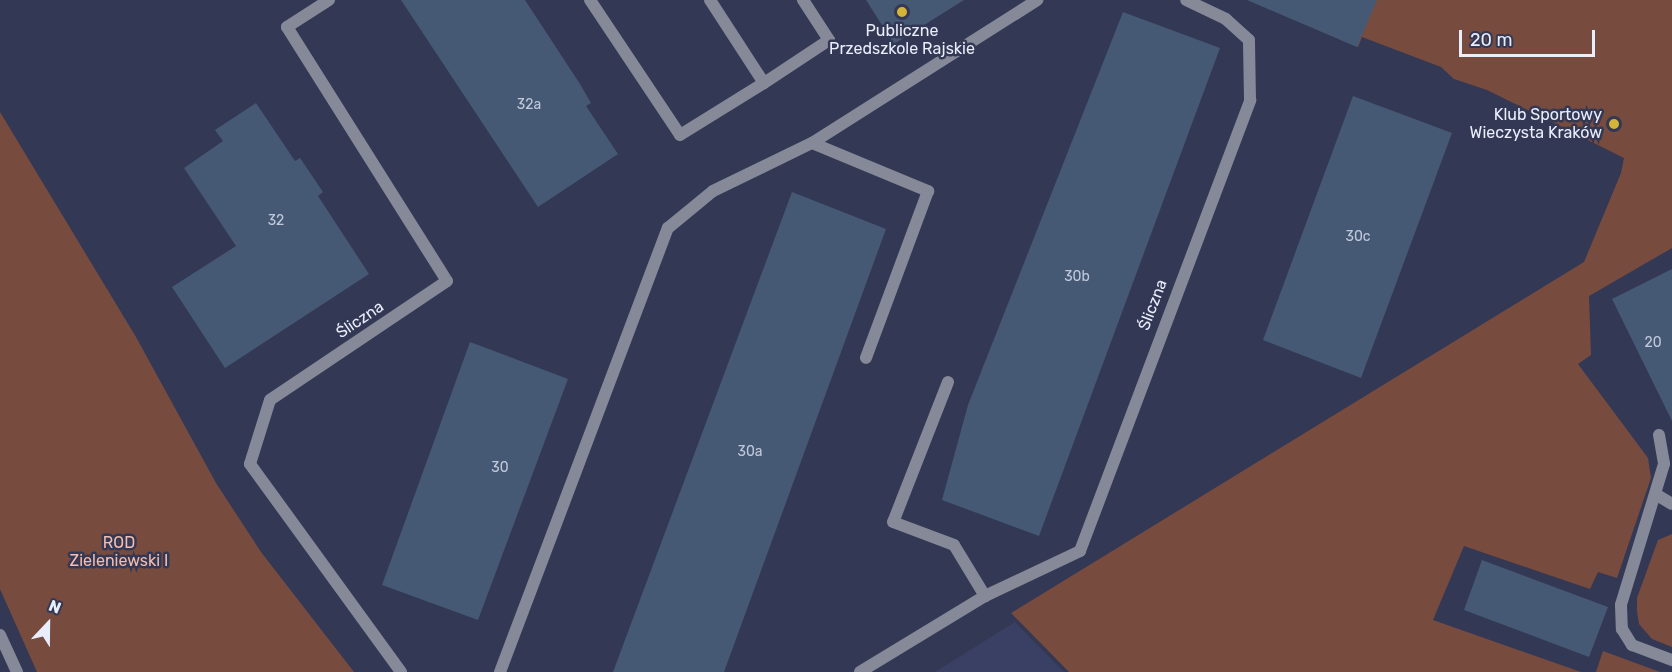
<!DOCTYPE html>
<meta charset="utf-8">
<style>
body{margin:0}
#map{position:relative;width:1672px;height:672px;overflow:hidden;background:#333855;font-family:Rubik,sans-serif}
div>[style]{position:absolute}
.built>*{inset:0;background:#3a4063}
.green>*{inset:0;background:#784b3f}
.building>*{inset:0;background:#455975}
.lane>*{height:12px;margin:-6px;padding:0 6px;transform-origin:6px;border-radius:6px;background:#868998}
.street>*{height:12px;margin:-6px;padding:0 6px;transform-origin:6px;border-radius:6px;background:#868998}
.dots>*{width:16px;height:16px;translate:-50% -50%;box-sizing:border-box;border:3px solid #333855;border-radius:50%}
span{translate:-50% -50%;white-space:nowrap;text-align:center;line-height:1.15;-webkit-text-stroke:5px #333855;paint-order:stroke}
.number-label{font-size:14px;color:#c1c8da}
.number-label span{-webkit-text-stroke-width:0}
.poi-label{font-size:16px;color:#eaedfc}
.right{translate:-100% -50%;text-align:right}
.street-label{font-size:16px;color:#eaedfc}
.park-label{font-size:16px;color:#f4bdae}
.north{position:absolute;left:18px;top:594px;width:60px;height:60px;-webkit-text-stroke:4px #333855;paint-order:stroke;rotate:22deg;font-size:16px;font-weight:700;line-height:24px;text-align:center;color:#eaedfc}
.north::after{content:'';display:block;margin:auto;width:21px;height:27px;background:#eaedfc;clip-path:polygon(50% 0,100% 100%,50% 72%,0 100%)}
.scale{position:absolute;left:1459px;top:30px;width:136px;height:27px;box-sizing:border-box;border:3px solid #eaedfc;border-top:0;padding-left:8px;font-size:18px;line-height:21px;white-space:nowrap;color:#eaedfc;-webkit-text-stroke:4px #333855;paint-order:stroke}
</style>
<div id="map">
<div class="built">
<i style="clip-path:polygon(1015px 622px,1064px 672px,935px 672px)"></i>
</div>
<div class="green">
<i style="clip-path:polygon(1264px 0,1672px 0,1672px 248px,1589px 296px,1591px 355px,1578px 364px,1648px 458px,1651px 478px,1617px 578px,1598px 572px,1590px 589px,1464px 546px,1433px 620px,1581px 672px,1069px 672px,1011px 613px,1584px 262px,1621px 173px,1624px 158px,1487px 90px,1454px 79px,1441px 67px,1362px 37px,1358px 47px,1262px 6px)"></i>
<i style="clip-path:polygon(0 112px,136px 337px,216px 483px,261px 552px,354px 672px,37px 672px,0 589px)"></i>
<i style="clip-path:polygon(1672px 534px,1672px 647px,1652px 639px,1639px 624px,1637px 611px,1637px 598px,1658px 540px)"></i>
<i style="clip-path:polygon(1603px 651px,1660px 672px,1596px 672px)"></i>
</div>
<div class="building">
<i style="clip-path:polygon(401px 0,525px 0,580px 84px,591px 103px,586px 106px,618px 154px,538px 207px)"></i>
<i style="clip-path:polygon(866px 0,964px 0,894px 44px)"></i>
<i style="clip-path:polygon(1247px 0,1377px 0,1357px 47px)"></i>
<i style="clip-path:polygon(1123px 12px,1220px 48px,1039px 536px,942px 500px,968px 405px)"></i>
<i style="clip-path:polygon(1353px 96px,1452px 133px,1361px 378px,1263px 340px)"></i>
<i style="clip-path:polygon(256px 103px,295px 161px,300px 158px,323px 192px,318px 196px,369px 274px,225px 368px,172px 287px,236px 246px,184px 168px,223px 141px,215px 130px)"></i>
<i style="clip-path:polygon(792px 192px,886px 229px,724px 672px,613px 672px)"></i>
<i style="clip-path:polygon(1672px 269px,1672px 421px,1612px 299px)"></i>
<i style="clip-path:polygon(470px 342px,568px 379px,478px 620px,382px 585px)"></i>
<i style="clip-path:polygon(1482px 560px,1608px 607px,1589px 657px,1464px 610px)"></i>
</div>
<div class="lane">
<i style="left:1659px;top:435px;width:29px;rotate:80deg"></i>
<i style="left:1664px;top:464px;width:147px;rotate:107deg"></i>
<i style="left:1621px;top:605px;width:24px;rotate:88deg"></i>
<i style="left:1622px;top:629px;width:19px;rotate:58deg"></i>
<i style="left:1632px;top:645px;width:43px;rotate:20.6deg"></i>
<i style="left:1657px;top:495px;width:17px;rotate:31deg"></i>
</div>
<div class="street">
<i style="left:329px;top:0;width:50px;rotate:147.3deg"></i>
<i style="left:287px;top:27px;width:300px;rotate:57.8deg"></i>
<i style="left:447px;top:281px;width:213px;rotate:146.1deg"></i>
<i style="left:270px;top:400px;width:67px;rotate:107.4deg"></i>
<i style="left:250px;top:464px;width:257px;rotate:54deg"></i>
<i style="left:590px;top:0;width:162px;rotate:56.3deg"></i>
<i style="left:680px;top:135px;width:99px;rotate:-31.8deg"></i>
<i style="left:710px;top:0;width:99px;rotate:57deg"></i>
<i style="left:764px;top:83px;width:78px;rotate:-33.5deg"></i>
<i style="left:829px;top:40px;width:48px;rotate:-123deg"></i>
<i style="left:812px;top:143px;width:126px;rotate:22.5deg"></i>
<i style="left:928px;top:191px;width:178px;rotate:110.4deg"></i>
<i style="left:948px;top:382px;width:150px;rotate:111.4deg"></i>
<i style="left:893px;top:522px;width:65px;rotate:20.7deg"></i>
<i style="left:954px;top:545px;width:60px;rotate:58.7deg"></i>
<i style="left:0;top:635px;width:41px;rotate:65.3deg"></i>
<i style="left:500px;top:672px;width:475px;rotate:-69.3deg"></i>
<i style="left:668px;top:228px;width:58px;rotate:-39.4deg"></i>
<i style="left:713px;top:191px;width:110px;rotate:-25.9deg"></i>
<i style="left:812px;top:143px;width:267px;rotate:-32.4deg"></i>
<i style="left:860px;top:672px;width:146px;rotate:-31.3deg"></i>
<i style="left:985px;top:596px;width:105px;rotate:-25.3deg"></i>
<i style="left:1080px;top:551px;width:482px;rotate:-69.3deg"></i>
<i style="left:1250px;top:100px;width:60px;rotate:-91deg"></i>
<i style="left:1249px;top:40px;width:31px;rotate:-138deg"></i>
<i style="left:1226px;top:19px;width:44px;rotate:-154.6deg"></i>
</div>
<div class="dots">
<i style="left:902px;top:12px;background:#d3b635"></i>
<i style="left:1614px;top:124px;background:#d3b635"></i>
</div>
<div class="number-label">
<span style="left:529px;top:105px">32a</span>
<span style="left:276px;top:221px">32</span>
<span style="left:1358px;top:237px">30c</span>
<span style="left:1077px;top:277px">30b</span>
<span style="left:1653px;top:343px">20</span>
<span style="left:750px;top:452px">30a</span>
<span style="left:500px;top:468px">30</span>
</div>
<div class="poi-label">
<span style="left:902px;top:40px">Publiczne<br>Przedszkole Rajskie</span>
<span class="right" style="left:1602px;top:124px">Klub Sportowy<br>Wieczysta Kraków</span>
</div>
<div class="street-label">
<span style="left:1153px;top:305px;rotate:-69deg">Śliczna</span>
<span style="left:360px;top:320px;rotate:-34deg">Śliczna</span>
</div>
<div class="park-label">
<span style="left:119px;top:552px">ROD<br>Zieleniewski I</span>
</div>
<div class="north">N</div>
<div class="scale">20 m</div>
</div>
